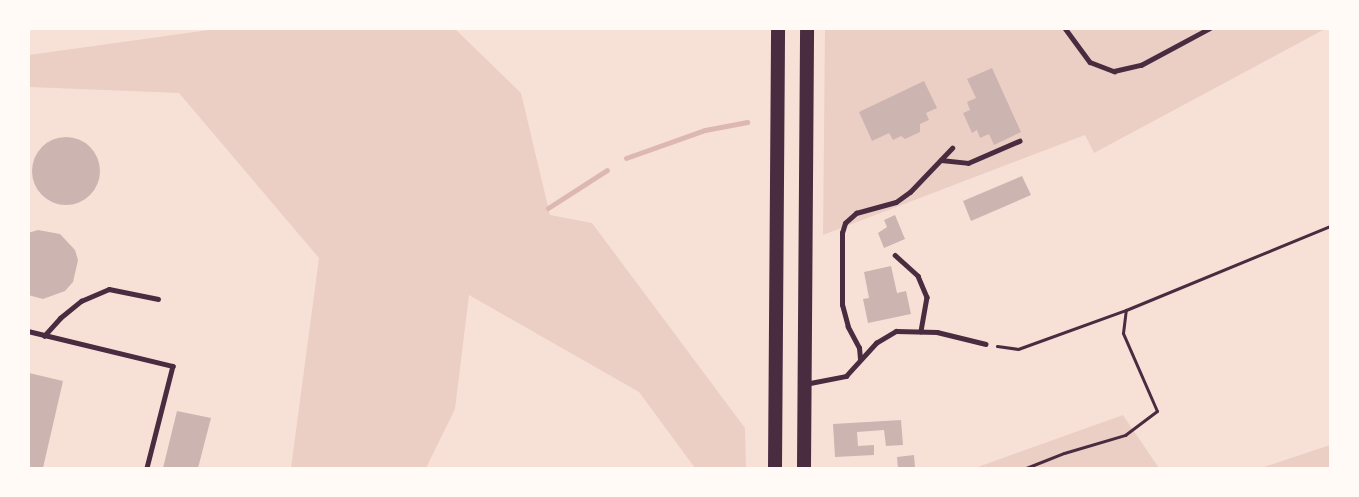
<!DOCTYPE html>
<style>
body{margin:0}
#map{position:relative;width:1359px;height:497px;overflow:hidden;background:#f7e1d7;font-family:"Titillium Web",sans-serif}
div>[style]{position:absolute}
.green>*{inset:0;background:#ebcfc5}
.stream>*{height:5px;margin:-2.5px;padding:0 2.5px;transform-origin:2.5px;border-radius:2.5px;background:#dcb8b0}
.building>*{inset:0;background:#ccb4b1}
.round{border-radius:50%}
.path>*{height:3px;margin:-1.5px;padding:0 1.5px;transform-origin:1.5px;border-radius:1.5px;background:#4a2c40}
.service>*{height:4.5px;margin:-2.25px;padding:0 2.25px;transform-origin:2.25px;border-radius:2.25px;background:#4a2c40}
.primary>*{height:14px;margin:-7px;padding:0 7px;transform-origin:7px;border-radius:7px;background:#4a2c40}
span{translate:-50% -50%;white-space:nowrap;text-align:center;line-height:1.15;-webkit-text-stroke:6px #fffaf5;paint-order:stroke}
.frame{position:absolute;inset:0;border:30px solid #fffaf5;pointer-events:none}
</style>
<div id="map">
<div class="green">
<i style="clip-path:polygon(223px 28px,455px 29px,521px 93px,550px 215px,592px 223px,745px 428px,746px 468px,695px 468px,639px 392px,469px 295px,455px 409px,426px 468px,291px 468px,319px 258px,179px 93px,29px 87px,29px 55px)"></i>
<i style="clip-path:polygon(825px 29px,1325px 29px,1094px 153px,1085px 135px,823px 235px)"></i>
<i style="clip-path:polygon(1123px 415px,1159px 468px,975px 468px)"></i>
<i style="clip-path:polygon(1330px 445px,1330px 468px,1261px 468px)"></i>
</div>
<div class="stream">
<i style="left:626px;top:158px;width:84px;rotate:-19.5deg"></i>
<i style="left:705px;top:130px;width:43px;rotate:-10.8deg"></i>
<i style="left:548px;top:208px;width:70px;rotate:-32.8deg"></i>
</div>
<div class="building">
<i style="clip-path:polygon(992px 68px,1021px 132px,994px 145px,989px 134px,980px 138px,977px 130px,972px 133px,963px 113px,970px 110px,967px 102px,976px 98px,967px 79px)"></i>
<i style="clip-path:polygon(924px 81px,937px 108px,926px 113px,929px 120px,920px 124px,920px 132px,905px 139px,901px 136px,893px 140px,889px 133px,872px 141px,859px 112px)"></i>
<i class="round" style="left:32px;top:137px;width:68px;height:68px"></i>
<i style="clip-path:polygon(1022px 176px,1031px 195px,971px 221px,963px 201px)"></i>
<i style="clip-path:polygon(895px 215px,905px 239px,884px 248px,878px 233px,887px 227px,884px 220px)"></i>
<i style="clip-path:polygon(38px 230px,60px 234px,75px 250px,78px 260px,73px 282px,65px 291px,43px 299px,28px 295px,28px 233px)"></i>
<i style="clip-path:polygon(891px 266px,897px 293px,906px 291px,911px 314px,868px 323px,863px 299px,869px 298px,864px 272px)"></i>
<i style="clip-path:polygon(29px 373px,63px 381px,43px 468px,28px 468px)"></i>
<i style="clip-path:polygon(177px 411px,211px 418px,198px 468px,163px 468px)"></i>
<i style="clip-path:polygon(901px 420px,903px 445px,886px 446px,884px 430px,857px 432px,858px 446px,874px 445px,874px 455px,835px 457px,833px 424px)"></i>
<i style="clip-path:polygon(914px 455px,915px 468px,898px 468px,897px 457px)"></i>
</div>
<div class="path">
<i style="left:997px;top:346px;width:21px;rotate:8deg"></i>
<i style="left:1018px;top:349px;width:115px;rotate:-19.9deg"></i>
<i style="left:1026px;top:468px;width:41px;rotate:-21.5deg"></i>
<i style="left:1064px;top:453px;width:64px;rotate:-16.4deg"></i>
<i style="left:1125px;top:435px;width:40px;rotate:-37deg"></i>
<i style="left:1157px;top:411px;width:85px;rotate:-113.6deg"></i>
<i style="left:1123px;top:333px;width:23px;rotate:-83deg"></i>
<i style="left:1126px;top:310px;width:221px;rotate:-22.4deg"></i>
</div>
<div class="service">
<i style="left:1065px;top:28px;width:42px;rotate:53.7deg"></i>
<i style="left:1090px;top:62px;width:26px;rotate:21deg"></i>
<i style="left:1114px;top:71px;width:28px;rotate:-13deg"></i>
<i style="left:1141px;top:65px;width:78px;rotate:-28.2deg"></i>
<i style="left:941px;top:160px;width:27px;rotate:6deg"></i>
<i style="left:968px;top:163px;width:56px;rotate:-23.3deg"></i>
<i style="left:895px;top:255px;width:31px;rotate:42deg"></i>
<i style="left:918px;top:276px;width:23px;rotate:67deg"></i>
<i style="left:927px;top:297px;width:35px;rotate:100deg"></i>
<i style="left:28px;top:331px;width:149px;rotate:13.6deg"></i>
<i style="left:173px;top:366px;width:105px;rotate:104.3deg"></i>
<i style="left:44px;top:336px;width:24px;rotate:-48deg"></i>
<i style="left:60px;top:318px;width:27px;rotate:-39deg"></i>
<i style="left:81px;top:301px;width:30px;rotate:-23deg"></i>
<i style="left:109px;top:289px;width:50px;rotate:11.5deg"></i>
<i style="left:860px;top:359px;width:11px;rotate:-95deg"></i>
<i style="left:859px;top:348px;width:24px;rotate:-118deg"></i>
<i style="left:848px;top:327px;width:23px;rotate:-105deg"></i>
<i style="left:842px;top:305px;width:72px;rotate:-90deg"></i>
<i style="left:842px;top:233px;width:10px;rotate:-73deg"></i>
<i style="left:845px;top:223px;width:15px;rotate:-42deg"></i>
<i style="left:856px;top:213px;width:41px;rotate:-15.4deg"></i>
<i style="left:896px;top:202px;width:17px;rotate:-36deg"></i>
<i style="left:910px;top:192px;width:61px;rotate:-46.3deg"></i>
<i style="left:805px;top:384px;width:42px;rotate:-11deg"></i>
<i style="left:846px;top:376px;width:45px;rotate:-47.7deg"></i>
<i style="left:876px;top:343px;width:23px;rotate:-31deg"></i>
<i style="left:896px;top:331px;width:41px;rotate:1.4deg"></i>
<i style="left:937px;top:332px;width:50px;rotate:13.8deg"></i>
</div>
<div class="primary">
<i style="left:775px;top:468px;width:440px;rotate:-89.6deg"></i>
<i style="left:804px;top:468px;width:440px;rotate:-89.6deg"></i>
</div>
<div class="frame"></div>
</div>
